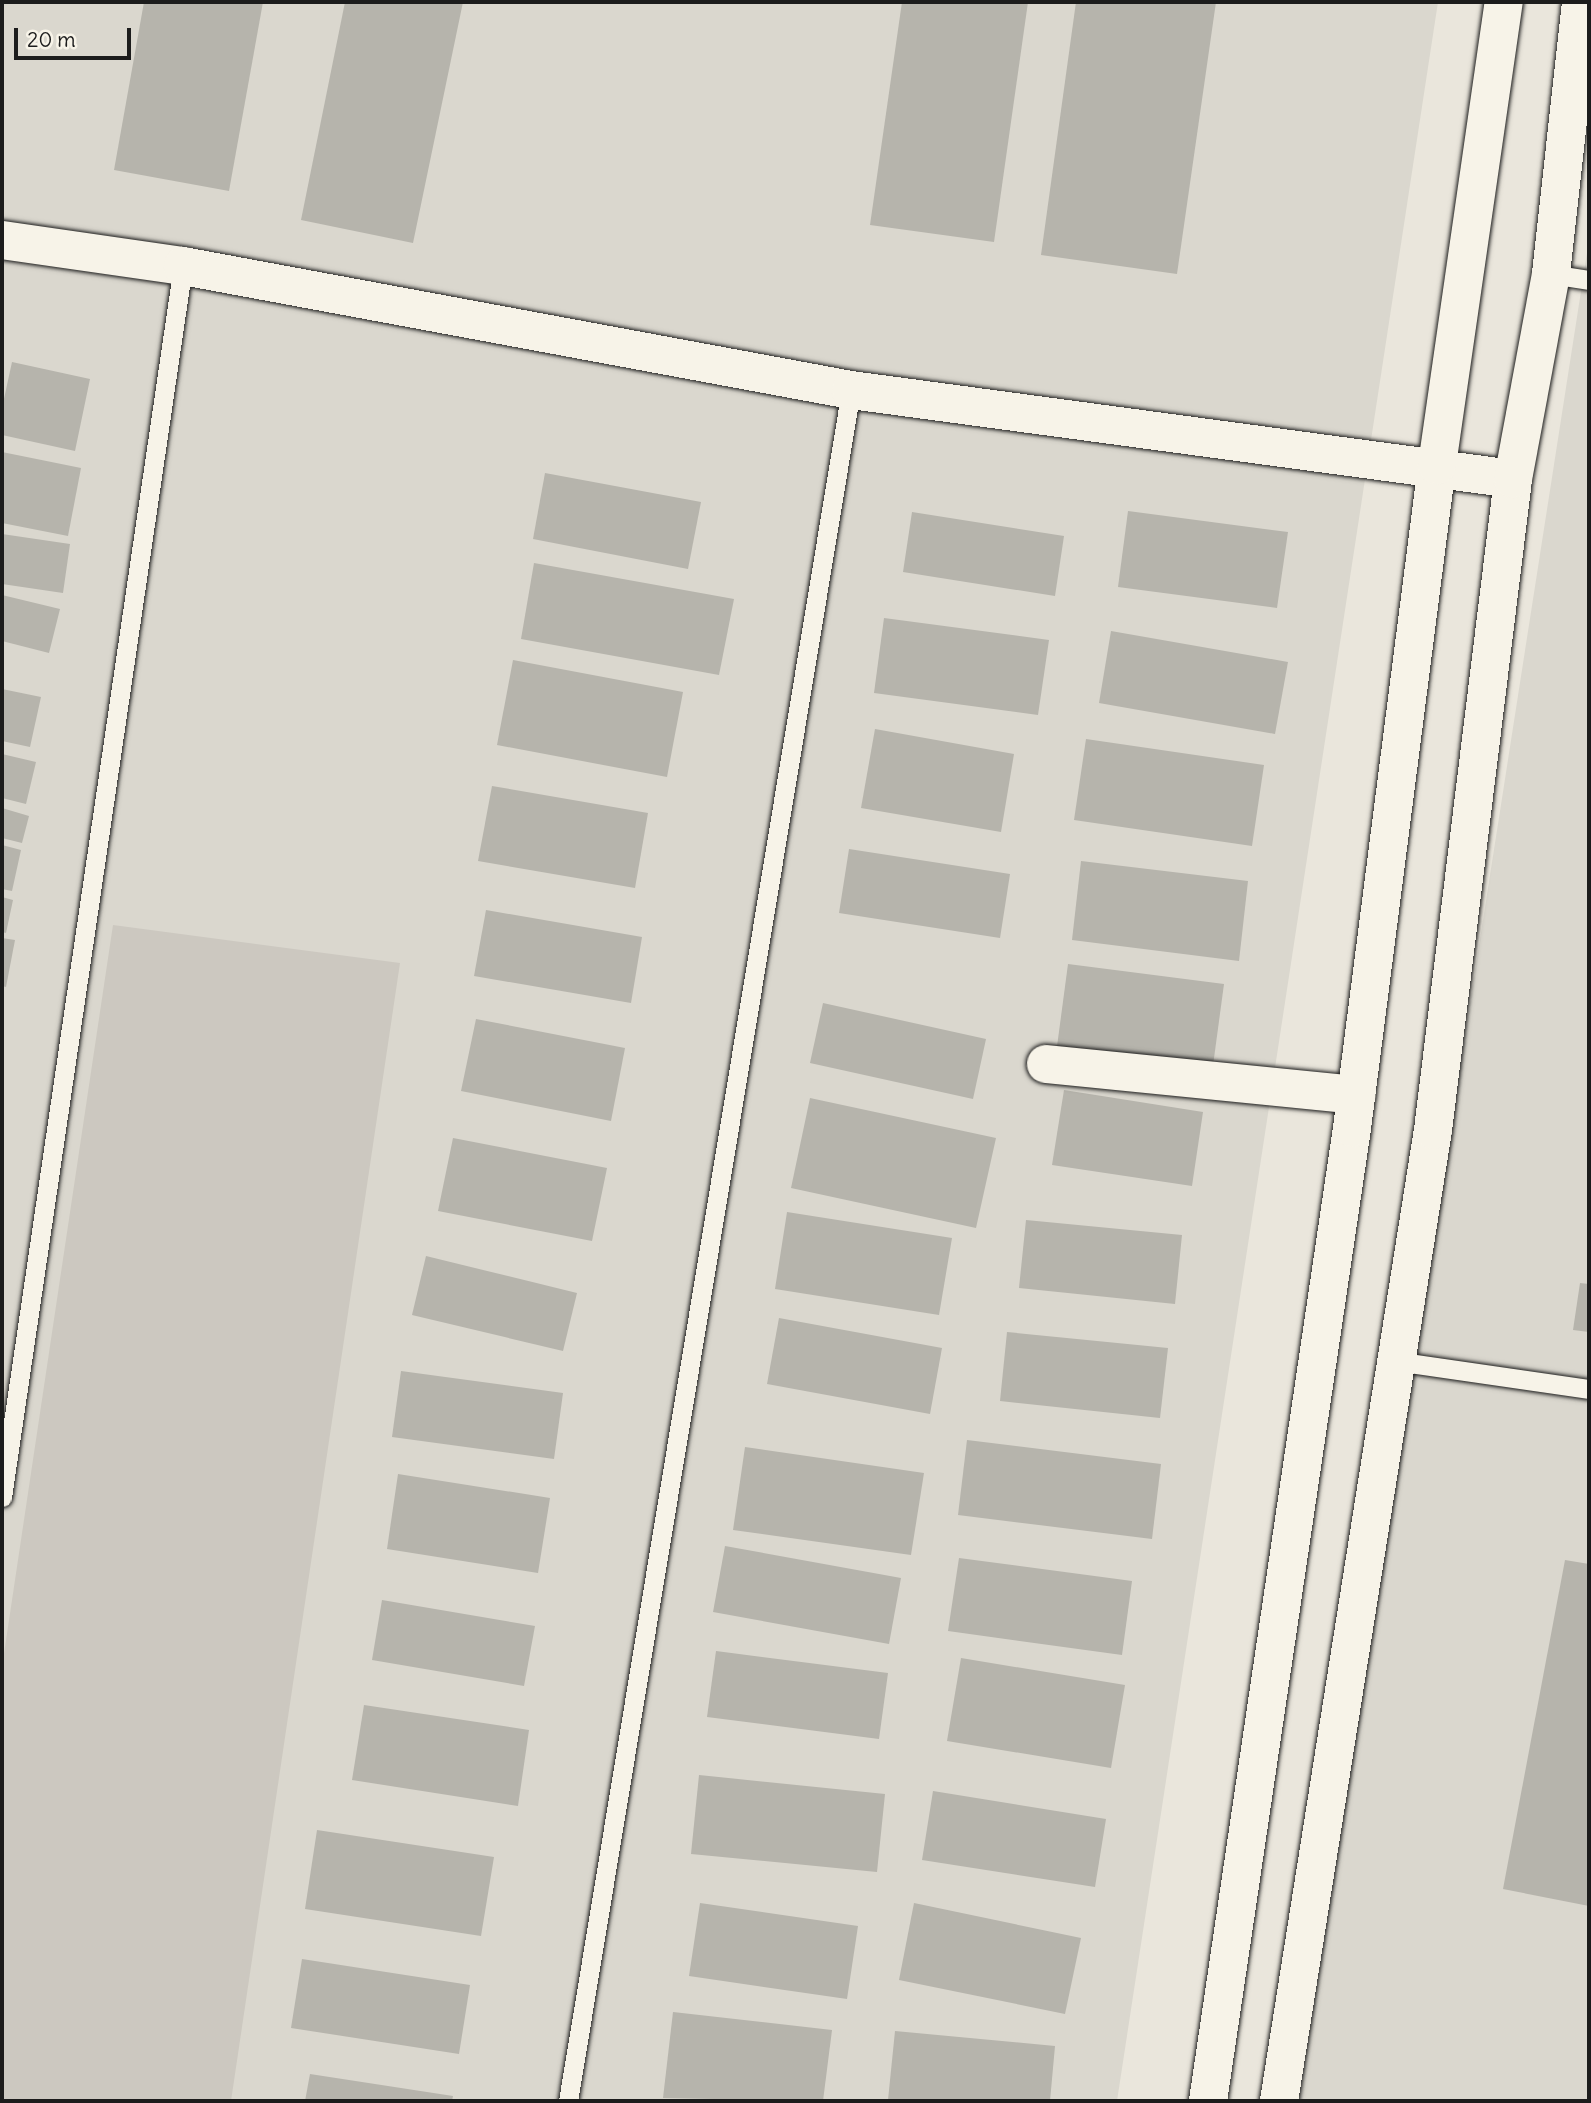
<!DOCTYPE html>
<style>
body{margin:0}
#map{position:relative;width:1591px;height:2103px;overflow:hidden;background:#eae6dc;font-family:Delius,sans-serif}
div>[style]{position:absolute}
.built>*{inset:0;background:#dad7ce}
.green>*{inset:0;background:#ccc8c0}
.building>*{inset:0;background:#b6b4ac}
.roads{filter:drop-shadow(0 0 2px #1c1c1c) drop-shadow(0 0 2px #1c1c1c)}
.service>*{height:19px;margin:-9.5px;padding:0 9.5px;transform-origin:9.5px;border-radius:9.5px;background:#f7f3e8}
.minor>*{height:38px;margin:-19px;padding:0 19px;transform-origin:19px;border-radius:19px;background:#f7f3e8}
.tertiary>*{height:38px;margin:-19px;padding:0 19px;transform-origin:19px;border-radius:19px;background:#f7f3e8}
span{translate:-50% -50%;white-space:nowrap;text-align:center;line-height:1.15;-webkit-text-stroke:5px #f7f3e8;paint-order:stroke}
.frame{position:absolute;inset:0;border:4px solid #1c1c1c;pointer-events:none}
.scale{position:absolute;left:14px;top:28px;width:117px;height:32px;box-sizing:border-box;border:4px solid #1c1c1c;border-top:0;padding-left:9px;font-size:21px;line-height:24px;white-space:nowrap;color:#1c1c1c;-webkit-text-stroke:5px #f7f3e8;paint-order:stroke}
</style>
<div id="map">
<div class="built">
<i style="clip-path:polygon(2px 2px,1438px 2px,1117px 2101px,2px 2101px)"></i>
<i style="clip-path:polygon(1589px 240px,1589px 2101px,1299px 2101px)"></i>
</div>
<div class="green">
<i style="clip-path:polygon(113px 925px,400px 963px,231px 2101px,2px 2101px,2px 1667px)"></i>
</div>
<div class="building">
<i style="clip-path:polygon(144px 2px,263px 2px,229px 191px,114px 170px)"></i>
<i style="clip-path:polygon(345px 2px,463px 2px,413px 243px,301px 220px)"></i>
<i style="clip-path:polygon(902px 2px,1028px 2px,994px 242px,870px 225px)"></i>
<i style="clip-path:polygon(1076px 2px,1216px 2px,1177px 274px,1041px 255px)"></i>
<i style="clip-path:polygon(12px 362px,90px 379px,75px 451px,2px 435px,2px 408px)"></i>
<i style="clip-path:polygon(2px 452px,81px 468px,68px 536px,2px 523px)"></i>
<i style="clip-path:polygon(545px 473px,701px 502px,688px 569px,533px 539px)"></i>
<i style="clip-path:polygon(1128px 511px,1288px 532px,1277px 608px,1118px 587px)"></i>
<i style="clip-path:polygon(912px 512px,1064px 536px,1055px 596px,903px 572px)"></i>
<i style="clip-path:polygon(2px 534px,70px 544px,63px 593px,2px 584px)"></i>
<i style="clip-path:polygon(534px 563px,734px 599px,719px 675px,521px 639px)"></i>
<i style="clip-path:polygon(2px 595px,60px 609px,49px 653px,2px 641px)"></i>
<i style="clip-path:polygon(884px 618px,1049px 640px,1038px 715px,874px 693px)"></i>
<i style="clip-path:polygon(1111px 631px,1288px 662px,1275px 734px,1099px 703px)"></i>
<i style="clip-path:polygon(513px 660px,683px 692px,667px 777px,497px 745px)"></i>
<i style="clip-path:polygon(2px 689px,41px 697px,30px 747px,2px 741px)"></i>
<i style="clip-path:polygon(875px 729px,1014px 754px,1001px 832px,861px 808px)"></i>
<i style="clip-path:polygon(1086px 739px,1264px 765px,1252px 846px,1074px 820px)"></i>
<i style="clip-path:polygon(2px 754px,36px 762px,26px 804px,2px 798px)"></i>
<i style="clip-path:polygon(492px 786px,648px 813px,635px 888px,478px 861px)"></i>
<i style="clip-path:polygon(2px 808px,29px 816px,22px 843px,2px 838px)"></i>
<i style="clip-path:polygon(2px 845px,21px 850px,12px 891px,2px 889px)"></i>
<i style="clip-path:polygon(849px 849px,1010px 874px,1000px 938px,839px 913px)"></i>
<i style="clip-path:polygon(1081px 861px,1248px 881px,1239px 961px,1072px 940px)"></i>
<i style="clip-path:polygon(2px 897px,13px 900px,6px 933px,2px 932px)"></i>
<i style="clip-path:polygon(486px 910px,642px 937px,631px 1003px,474px 976px)"></i>
<i style="clip-path:polygon(2px 938px,15px 940px,6px 987px,2px 986px)"></i>
<i style="clip-path:polygon(1068px 964px,1224px 984px,1212px 1073px,1056px 1054px)"></i>
<i style="clip-path:polygon(823px 1003px,986px 1039px,973px 1099px,810px 1063px)"></i>
<i style="clip-path:polygon(476px 1019px,625px 1048px,611px 1121px,461px 1091px)"></i>
<i style="clip-path:polygon(1064px 1090px,1203px 1112px,1192px 1186px,1052px 1165px)"></i>
<i style="clip-path:polygon(810px 1098px,996px 1138px,976px 1228px,791px 1188px)"></i>
<i style="clip-path:polygon(453px 1138px,607px 1168px,592px 1241px,438px 1211px)"></i>
<i style="clip-path:polygon(787px 1212px,952px 1238px,939px 1315px,775px 1289px)"></i>
<i style="clip-path:polygon(1026px 1220px,1182px 1235px,1175px 1304px,1019px 1288px)"></i>
<i style="clip-path:polygon(426px 1256px,577px 1293px,563px 1351px,412px 1315px)"></i>
<i style="clip-path:polygon(1580px 1283px,1589px 1284px,1589px 1332px,1573px 1330px)"></i>
<i style="clip-path:polygon(779px 1318px,942px 1348px,930px 1414px,767px 1384px)"></i>
<i style="clip-path:polygon(1007px 1332px,1168px 1348px,1160px 1418px,1000px 1401px)"></i>
<i style="clip-path:polygon(401px 1371px,563px 1393px,554px 1459px,392px 1437px)"></i>
<i style="clip-path:polygon(967px 1440px,1161px 1464px,1152px 1539px,958px 1515px)"></i>
<i style="clip-path:polygon(745px 1447px,924px 1473px,911px 1555px,733px 1530px)"></i>
<i style="clip-path:polygon(398px 1474px,550px 1498px,538px 1573px,387px 1549px)"></i>
<i style="clip-path:polygon(725px 1546px,901px 1578px,889px 1644px,713px 1612px)"></i>
<i style="clip-path:polygon(959px 1558px,1132px 1581px,1122px 1655px,948px 1631px)"></i>
<i style="clip-path:polygon(1565px 1560px,1589px 1564px,1589px 1906px,1503px 1889px)"></i>
<i style="clip-path:polygon(382px 1600px,535px 1626px,524px 1686px,372px 1660px)"></i>
<i style="clip-path:polygon(716px 1651px,888px 1673px,879px 1739px,707px 1717px)"></i>
<i style="clip-path:polygon(961px 1658px,1125px 1685px,1111px 1768px,947px 1741px)"></i>
<i style="clip-path:polygon(364px 1705px,529px 1730px,518px 1806px,352px 1780px)"></i>
<i style="clip-path:polygon(699px 1775px,885px 1794px,877px 1872px,691px 1854px)"></i>
<i style="clip-path:polygon(933px 1791px,1106px 1819px,1095px 1887px,922px 1860px)"></i>
<i style="clip-path:polygon(317px 1830px,494px 1857px,481px 1936px,305px 1909px)"></i>
<i style="clip-path:polygon(700px 1903px,858px 1926px,847px 1999px,689px 1976px)"></i>
<i style="clip-path:polygon(914px 1903px,1081px 1938px,1065px 2014px,899px 1980px)"></i>
<i style="clip-path:polygon(302px 1959px,470px 1985px,459px 2054px,291px 2028px)"></i>
<i style="clip-path:polygon(673px 2012px,832px 2030px,823px 2101px,663px 2098px)"></i>
<i style="clip-path:polygon(895px 2031px,1055px 2046px,1050px 2101px,888px 2100px)"></i>
<i style="clip-path:polygon(310px 2074px,453px 2096px,452px 2101px,305px 2101px)"></i>
</div>
<div class="roads">
<div class="service">
<i style="left:1551px;top:274px;width:38px;rotate:9deg"></i>
<i style="left:1395px;top:1361px;width:196px;rotate:8.2deg"></i>
<i style="left:2px;top:1497px;width:1244px;rotate:-81.64deg"></i>
<i style="left:568px;top:2101px;width:1734px;rotate:-80.61deg"></i>
</div>
<div class="minor">
<i style="left:1046px;top:1064px;width:312px;rotate:5.7deg"></i>
</div>
<div class="tertiary">
<i style="left:2px;top:240px;width:183px;rotate:8.2deg"></i>
<i style="left:183px;top:266px;width:679px;rotate:10.52deg"></i>
<i style="left:851px;top:390px;width:668px;rotate:7.66deg"></i>
<i style="left:1208px;top:2101px;width:984px;rotate:-81.58deg"></i>
<i style="left:1352px;top:1128px;width:668px;rotate:-82.69deg"></i>
<i style="left:1437px;top:465px;width:468px;rotate:-81.8deg"></i>
<i style="left:1279px;top:2101px;width:983px;rotate:-80.99deg"></i>
<i style="left:1433px;top:1130px;width:656px;rotate:-82.99deg"></i>
<i style="left:1513px;top:479px;width:208px;rotate:-79.5deg"></i>
<i style="left:1551px;top:274px;width:274px;rotate:-83.7deg"></i>
</div>
</div>
<div class="frame"></div>
<div class="scale">20 m</div>
</div>
